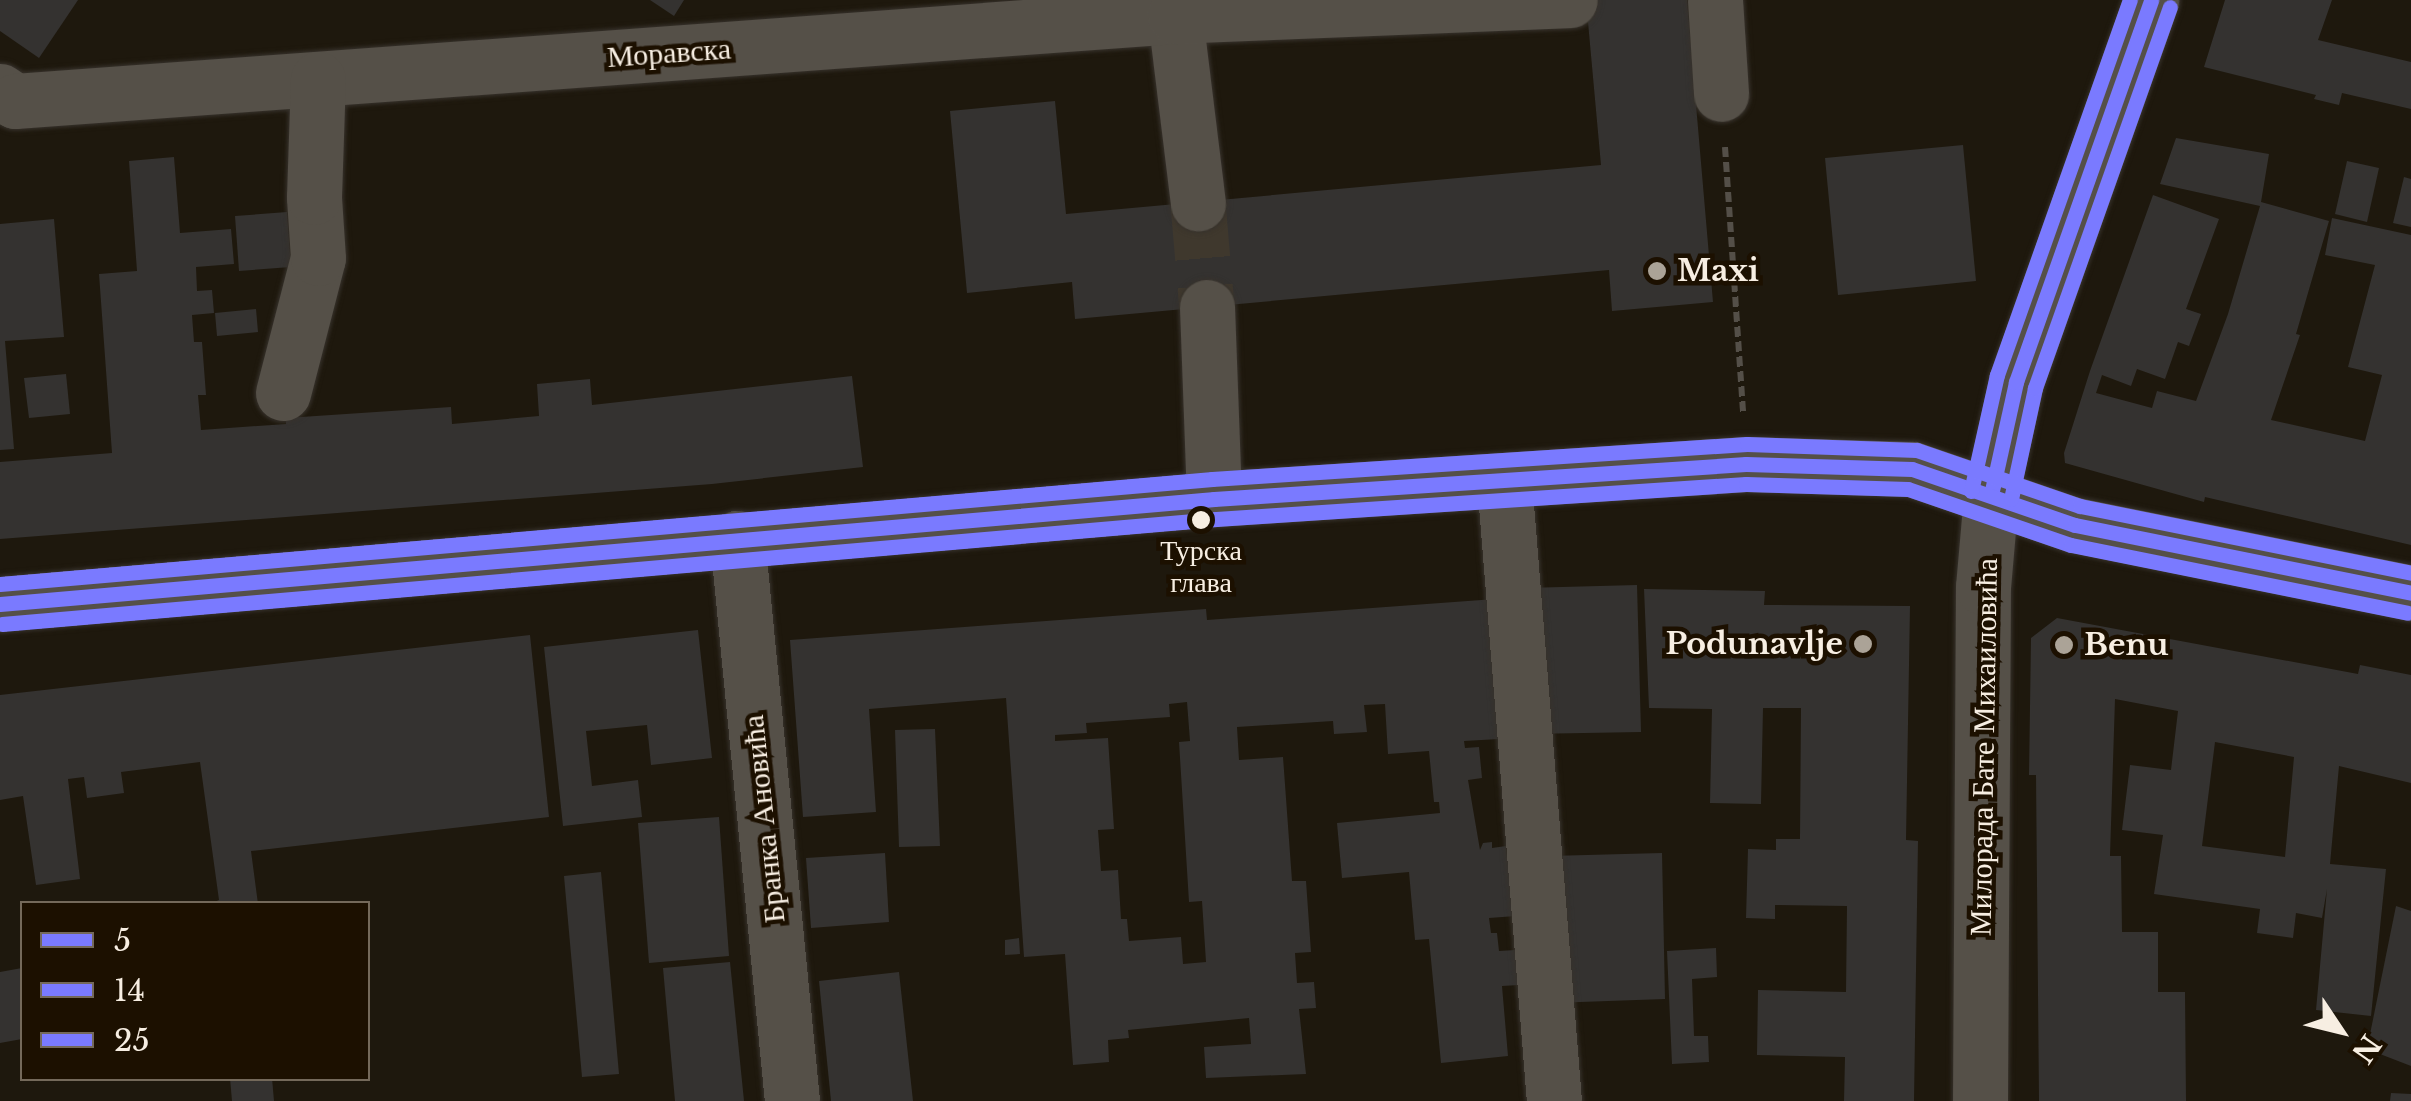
<!DOCTYPE html>
<meta charset="utf-8">
<style>
body{margin:0}
#map{position:relative;width:2411px;height:1101px;overflow:hidden;background:#1e180d;font-family:"Libre Baskerville",serif}
div>[style]{position:absolute}
.building>*{inset:0;background:#343230}
.minor-tunnel>*{height:55px;margin-top:-27.5px;transform-origin:0;background:repeating-linear-gradient(90deg,#3f382d 0 55px,transparent 0 83px)}
.path>*{height:6px;margin-top:-3px;transform-origin:0;background:repeating-linear-gradient(90deg,#544f48 0 10px,transparent 0 15px)}
.roads{filter:drop-shadow(0 0 2px #37322c) drop-shadow(0 0 2px #37322c)}
.minor>*{height:55px;margin:-27.5px;padding:0 27.5px;transform-origin:27.5px;border-radius:27.5px;background:#555048}
.bus-1>*{height:15px;margin:-7.5px;padding:0 7.5px;transform-origin:7.5px;border-radius:7.5px;background:#7a7aff}
.bus-2>*{height:15px;margin:-7.5px;padding:0 7.5px;transform-origin:7.5px;border-radius:7.5px;background:#7a7aff}
.bus-3>*{height:15px;margin:-7.5px;padding:0 7.5px;transform-origin:7.5px;border-radius:7.5px;background:#7a7aff}
.dots>*{width:28px;height:28px;translate:-50% -50%;box-sizing:border-box;border:5px solid #1c1000;border-radius:50%}
span{translate:-50% -50%;white-space:nowrap;text-align:center;line-height:1.15;-webkit-text-stroke:9px #1c1000;paint-order:stroke}
.bus-label{font-size:28px;color:#f7eee2}
.street-label{font-size:30px;color:#f7eee2}
.poi-label{font-size:30px;color:#f7eee2;font-weight:700}
.left{translate:0 -50%;text-align:left}
.right{translate:-100% -50%;text-align:right}
.legend{position:absolute;left:20px;top:901px;width:350px;height:180px;box-sizing:border-box;background:#1c1000;border:2px solid #74695a;margin:0;padding:12px 18px;list-style:none;font-size:30px;color:#f7eee2}
.legend li{display:flex;align-items:center;gap:20px;height:50px}
.legend b{width:50px;border:2px solid #74695a}
.north{position:absolute;left:2291px;top:981px;width:100px;height:100px;-webkit-text-stroke:8px #1c1000;paint-order:stroke;rotate:125deg;font-size:28px;font-weight:700;line-height:40px;text-align:center;color:#f7eee2}
.north::after{content:'';display:block;margin:auto;width:35px;height:45px;background:#f7eee2;clip-path:polygon(50% 0,100% 100%,50% 72%,0 100%)}
</style>
<div id="map">
<div class="building">
<i style="clip-path:polygon(0 0,78px 0,39px 58px,0 31px)"></i>
<i style="clip-path:polygon(650px 0,684px 0,674px 16px)"></i>
<i style="clip-path:polygon(1586px 0,1687px 0,1713px 302px,1612px 311px,1609px 270px,1075px 319px,1072px 282px,967px 293px,950px 111px,1055px 101px,1066px 214px,1601px 165px)"></i>
<i style="clip-path:polygon(2225px 0,2332px 0,2318px 40px,2411px 62px,2411px 109px,2342px 93px,2339px 105px,2314px 99px,2316px 95px,2204px 67px)"></i>
<i style="clip-path:polygon(2176px 138px,2269px 154px,2261px 202px,2329px 221px,2296px 334px,2300px 335px,2271px 420px,2365px 441px,2382px 375px,2348px 367px,2375px 265px,2325px 255px,2332px 218px,2411px 235px,2411px 545px,2205px 497px,2204px 502px,2065px 463px,2064px 453px,2090px 371px,2153px 195px,2219px 219px,2186px 309px,2201px 314px,2189px 346px,2178px 342px,2165px 379px,2137px 369px,2131px 386px,2102px 375px,2096px 393px,2152px 408px,2157px 391px,2196px 401px,2228px 314px,2260px 206px,2160px 184px)"></i>
<i style="clip-path:polygon(1963px 145px,1976px 281px,1838px 295px,1825px 158px)"></i>
<i style="clip-path:polygon(174px 157px,180px 233px,231px 229px,234px 264px,196px 267px,197px 291px,212px 290px,214px 313px,192px 315px,194px 342px,202px 342px,206px 395px,198px 395px,201px 430px,286px 424px,286px 418px,451px 407px,452px 424px,539px 416px,537px 384px,590px 379px,592px 405px,852px 376px,863px 467px,712px 484px,0 539px,0 462px,112px 453px,99px 274px,137px 271px,129px 161px)"></i>
<i style="clip-path:polygon(2347px 161px,2379px 168px,2367px 222px,2335px 214px)"></i>
<i style="clip-path:polygon(2404px 177px,2411px 179px,2411px 227px,2393px 223px)"></i>
<i style="clip-path:polygon(287px 212px,291px 267px,239px 271px,235px 216px)"></i>
<i style="clip-path:polygon(54px 219px,64px 337px,5px 341px,14px 449px,0 450px,0 224px)"></i>
<i style="clip-path:polygon(256px 309px,258px 332px,217px 336px,215px 313px)"></i>
<i style="clip-path:polygon(66px 374px,70px 414px,29px 418px,24px 378px)"></i>
<i style="clip-path:polygon(1637px 585px,1641px 732px,1528px 734px,1524px 588px)"></i>
<i style="clip-path:polygon(1644px 589px,1765px 591px,1764px 605px,1910px 606px,1906px 840px,1918px 841px,1914px 1101px,1844px 1101px,1845px 1057px,1757px 1055px,1758px 990px,1846px 992px,1847px 906px,1775px 905px,1775px 919px,1746px 918px,1748px 849px,1776px 850px,1776px 839px,1800px 839px,1801px 708px,1763px 708px,1761px 804px,1710px 803px,1712px 709px,1649px 708px)"></i>
<i style="clip-path:polygon(evenodd,1495px 599px,1499px 739px,1464px 741px,1465px 748px,1479px 747px,1482px 778px,1468px 780px,1480px 850px,1483px 843px,1492px 842px,1492px 848px,1506px 846px,1507px 858px,1511px 858px,1516px 916px,1489px 918px,1491px 933px,1497px 933px,1499px 951px,1515px 950px,1519px 985px,1502px 986px,1508px 1056px,1441px 1063px,1429px 939px,1415px 940px,1409px 872px,1342px 878px,1337px 823px,1440px 813px,1439px 802px,1434px 802px,1429px 751px,1388px 754px,1385px 704px,1364px 705px,1367px 732px,1334px 734px,1333px 721px,1237px 727px,1239px 760px,1283px 757px,1292px 881px,1306px 881px,1311px 952px,1295px 953px,1297px 983px,1314px 982px,1316px 1008px,1299px 1009px,1306px 1074px,1206px 1078px,1204px 1047px,1251px 1044px,1249px 1018px,1128px 1030px,1129px 1038px,1108px 1040px,1109px 1062px,1073px 1065px,1065px 954px,1024px 957px,1006px 698px,869px 709px,876px 812px,803px 817px,790px 640px,1206px 609px,1207px 620px,1495px 599px,1187px 702px,1190px 741px,1179px 742px,1189px 902px,1202px 901px,1206px 962px,1183px 964px,1181px 937px,1129px 941px,1127px 919px,1121px 919px,1118px 870px,1101px 871px,1098px 830px,1114px 829px,1108px 738px,1055px 741px,1055px 735px,1087px 733px,1086px 723px,1170px 717px,1169px 704px,1187px 702px)"></i>
<i style="clip-path:polygon(evenodd,2057px 618px,2358px 674px,2360px 665px,2411px 675px,2411px 783px,2339px 766px,2330px 864px,2386px 869px,2371px 1016px,2316px 1010px,2327px 889px,2322px 918px,2296px 913px,2293px 938px,2257px 933px,2260px 909px,2154px 894px,2163px 835px,2122px 830px,2130px 765px,2171px 770px,2178px 711px,2115px 699px,2110px 856px,2121px 856px,2122px 932px,2158px 932px,2158px 992px,2185px 992px,2186px 1101px,2039px 1101px,2036px 775px,2029px 775px,2031px 638px,2057px 618px,2215px 742px,2294px 757px,2285px 857px,2202px 846px,2215px 742px)"></i>
<i style="clip-path:polygon(698px 630px,712px 758px,651px 765px,647px 725px,586px 731px,592px 786px,638px 780px,642px 817px,563px 826px,544px 647px)"></i>
<i style="clip-path:polygon(530px 635px,549px 817px,251px 851px,258px 904px,210px 904px,219px 900px,200px 762px,121px 772px,124px 793px,87px 798px,84px 777px,68px 779px,80px 879px,36px 885px,23px 796px,0 800px,0 695px)"></i>
<i style="clip-path:polygon(935px 729px,940px 846px,899px 847px,895px 730px)"></i>
<i style="clip-path:polygon(719px 817px,729px 956px,649px 963px,638px 823px)"></i>
<i style="clip-path:polygon(885px 853px,889px 922px,811px 928px,806px 858px)"></i>
<i style="clip-path:polygon(1662px 853px,1665px 999px,1552px 1003px,1549px 856px)"></i>
<i style="clip-path:polygon(601px 872px,619px 1074px,582px 1077px,564px 876px)"></i>
<i style="clip-path:polygon(2396px 906px,2411px 911px,2411px 1066px,2367px 1049px)"></i>
<i style="clip-path:polygon(1019px 938px,1020px 954px,1005px 955px,1005px 940px)"></i>
<i style="clip-path:polygon(1716px 948px,1717px 977px,1692px 979px,1694px 1036px,1708px 1036px,1709px 1062px,1672px 1064px,1667px 951px)"></i>
<i style="clip-path:polygon(730px 962px,744px 1101px,675px 1101px,663px 968px)"></i>
<i style="clip-path:polygon(22px 968px,22px 1039px,0 1043px,0 972px)"></i>
<i style="clip-path:polygon(899px 972px,913px 1101px,831px 1101px,819px 981px)"></i>
<i style="clip-path:polygon(230px 1078px,272px 1078px,274px 1101px,232px 1101px)"></i>
<i style="clip-path:polygon(2391px 1093px,2411px 1094px,2411px 1101px,2390px 1101px)"></i>
</div>
<div class="minor-tunnel">
<i style="left:1198px;top:203px;width:104px;rotate:85.1deg"></i>
</div>
<div class="path">
<i style="left:1725px;top:147px;width:268px;rotate:86.1deg"></i>
</div>
<div class="roads">
<div class="minor">
<i style="left:1173px;top:0;width:205px;rotate:83deg"></i>
<i style="left:1715px;top:0;width:94px;rotate:86.3deg"></i>
<i style="left:0;top:91px;width:18px;rotate:34deg"></i>
<i style="left:15px;top:101px;width:1163px;rotate:-4.19deg"></i>
<i style="left:1175px;top:16px;width:395px;rotate:-2.3deg"></i>
<i style="left:1207px;top:307px;width:192px;rotate:87.9deg"></i>
<i style="left:283px;top:393px;width:139px;rotate:-75.5deg"></i>
<i style="left:318px;top:258px;width:61px;rotate:-93.8deg"></i>
<i style="left:314px;top:197px;width:118px;rotate:-88.1deg"></i>
<i style="left:1504px;top:480px;width:623px;rotate:85.4deg"></i>
<i style="left:737px;top:538px;width:566px;rotate:84.42deg"></i>
<i style="left:0;top:604px;width:1219px;rotate:-4.94deg"></i>
<i style="left:1214px;top:499px;width:533px;rotate:-3.76deg"></i>
<i style="left:1746px;top:464px;width:166px;rotate:1.7deg"></i>
<i style="left:1912px;top:469px;width:172px;rotate:19deg"></i>
<i style="left:2075px;top:525px;width:343px;rotate:11.4deg"></i>
<i style="left:1980px;top:1101px;width:514px;rotate:-89.67deg"></i>
<i style="left:1983px;top:587px;width:92px;rotate:-85deg"></i>
<i style="left:1991px;top:495px;width:116px;rotate:-77.5deg"></i>
<i style="left:2016px;top:382px;width:405px;rotate:-70.5deg"></i>
</div>
</div>
<div class="bus-1">
<i style="left:1991px;top:495px;width:116px;rotate:-77.5deg"></i>
<i style="left:2016px;top:382px;width:405px;rotate:-70.5deg"></i>
<i style="left:0;top:604px;width:1219px;rotate:-4.94deg"></i>
<i style="left:1214px;top:499px;width:533px;rotate:-3.76deg"></i>
<i style="left:1746px;top:464px;width:166px;rotate:1.7deg"></i>
<i style="left:1912px;top:469px;width:172px;rotate:19deg"></i>
<i style="left:2075px;top:525px;width:343px;rotate:11.4deg"></i>
</div>
<div class="bus-2">
<i style="left:2011px;top:499px;width:114px;rotate:-77.8deg"></i>
<i style="left:2035px;top:388px;width:404px;rotate:-70.5deg"></i>
<i style="left:2px;top:624px;width:1219px;rotate:-4.94deg"></i>
<i style="left:1216px;top:519px;width:531px;rotate:-3.78deg"></i>
<i style="left:1746px;top:484px;width:162px;rotate:1.8deg"></i>
<i style="left:1908px;top:489px;width:172px;rotate:19deg"></i>
<i style="left:2071px;top:545px;width:343px;rotate:11.4deg"></i>
</div>
<div class="bus-3">
<i style="left:1971px;top:491px;width:119px;rotate:-77.4deg"></i>
<i style="left:1997px;top:375px;width:398px;rotate:-70.5deg"></i>
<i style="left:0;top:584px;width:1217px;rotate:-4.95deg"></i>
<i style="left:1212px;top:479px;width:536px;rotate:-3.74deg"></i>
<i style="left:1747px;top:444px;width:170px;rotate:2deg"></i>
<i style="left:1917px;top:450px;width:172px;rotate:19deg"></i>
<i style="left:2080px;top:506px;width:338px;rotate:11.4deg"></i>
</div>
<div class="dots">
<i style="left:1657px;top:271px;background:#aba397"></i>
<i style="left:1201px;top:520px;background:#f7eee2"></i>
<i style="left:1863px;top:644px;background:#aba397"></i>
<i style="left:2064px;top:645px;background:#aba397"></i>
</div>
<div class="bus-label">
<span style="left:1201px;top:567px">Турска<br>глава</span>
</div>
<div class="street-label">
<span style="left:669px;top:53px;rotate:-4deg">Моравска</span>
<span style="left:1984px;top:747px;rotate:-89deg">Милорада Бате Михаиловића</span>
<span style="left:764px;top:819px;rotate:-96deg">Бранка Ановића</span>
</div>
<div class="poi-label">
<span class="left" style="left:1677px;top:271px">Maxi</span>
<span class="right" style="left:1843px;top:644px">Podunavlje</span>
<span class="left" style="left:2084px;top:645px">Benu</span>
</div>
<ul class="legend">
<li><b style="height:12px;background:#7a7aff"></b>5</li>
<li><b style="height:12px;background:#7a7aff"></b>14</li>
<li><b style="height:12px;background:#7a7aff"></b>25</li>
</ul>
<div class="north">N</div>
</div>
